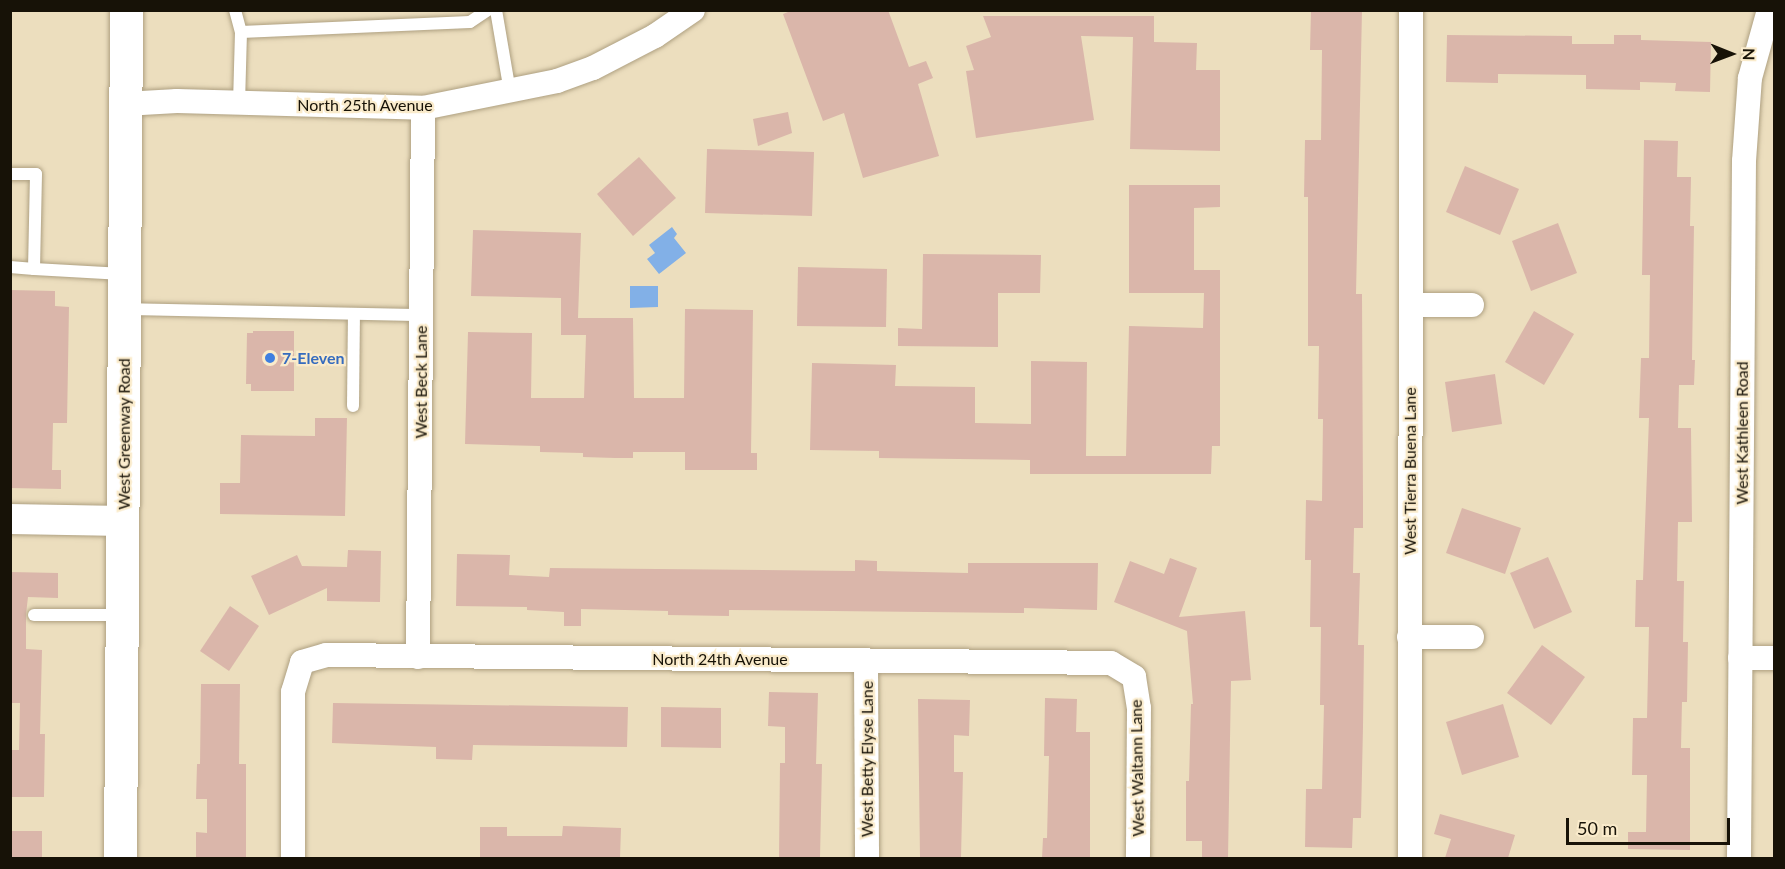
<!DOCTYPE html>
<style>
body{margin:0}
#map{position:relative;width:1785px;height:869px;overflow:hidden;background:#ecdebe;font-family:Lato,sans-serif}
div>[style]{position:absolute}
.water>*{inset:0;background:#82b0e7}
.building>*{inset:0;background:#dab6aa}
.roads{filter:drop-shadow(0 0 2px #aea081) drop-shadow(0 0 2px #aea081)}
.service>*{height:12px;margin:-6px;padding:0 6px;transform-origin:6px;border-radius:6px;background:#fff}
.minor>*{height:24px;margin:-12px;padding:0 12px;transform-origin:12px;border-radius:12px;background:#fff}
.tertiary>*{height:30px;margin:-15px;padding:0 15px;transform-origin:15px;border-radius:15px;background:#fff}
.secondary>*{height:33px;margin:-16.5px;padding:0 16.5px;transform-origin:16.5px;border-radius:16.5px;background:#fff}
.dots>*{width:16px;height:16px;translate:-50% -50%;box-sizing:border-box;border:3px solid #faebcb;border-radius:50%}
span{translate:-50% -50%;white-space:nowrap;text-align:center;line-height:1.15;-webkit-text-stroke:4.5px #faebcb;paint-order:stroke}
.street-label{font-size:16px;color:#171207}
.shop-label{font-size:16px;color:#366cbe;font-weight:700}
.left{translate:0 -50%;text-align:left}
.frame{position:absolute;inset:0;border:12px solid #171207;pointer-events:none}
.north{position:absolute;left:1701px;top:24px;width:60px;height:60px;-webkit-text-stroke:4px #faebcb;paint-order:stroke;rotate:91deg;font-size:16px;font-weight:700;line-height:24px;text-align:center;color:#171207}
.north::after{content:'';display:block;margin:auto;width:21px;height:27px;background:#171207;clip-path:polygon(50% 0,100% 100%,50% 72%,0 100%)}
.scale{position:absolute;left:1566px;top:818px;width:164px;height:27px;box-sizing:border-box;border:3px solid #171207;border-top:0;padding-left:8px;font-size:18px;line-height:21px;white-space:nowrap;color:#171207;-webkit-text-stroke:4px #faebcb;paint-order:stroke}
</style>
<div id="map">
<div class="water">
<i style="clip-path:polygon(672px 227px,677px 234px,674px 238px,686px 253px,659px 274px,647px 259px,655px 253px,649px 245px)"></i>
<i style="clip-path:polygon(630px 286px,658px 286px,658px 307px,630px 308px)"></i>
</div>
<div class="building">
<i style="clip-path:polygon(793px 10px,888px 10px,909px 67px,926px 61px,933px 78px,918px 84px,939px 156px,863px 178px,844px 113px,823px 121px,783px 14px)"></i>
<i style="clip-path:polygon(1311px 10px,1362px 10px,1356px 294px,1362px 294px,1363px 501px,1363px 528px,1354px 528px,1353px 573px,1360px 573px,1358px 645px,1364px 645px,1363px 727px,1361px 818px,1353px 818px,1352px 848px,1305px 847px,1306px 789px,1322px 789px,1324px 705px,1320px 705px,1321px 627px,1310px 627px,1311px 560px,1305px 560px,1306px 500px,1322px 501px,1323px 419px,1318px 419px,1319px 346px,1308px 346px,1308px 197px,1304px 197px,1305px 140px,1321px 140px,1322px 50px,1310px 50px)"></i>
<i style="clip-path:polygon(983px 16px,1154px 16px,1154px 42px,1197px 43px,1196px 70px,1220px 70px,1220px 151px,1130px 149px,1133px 37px,1081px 36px,1094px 120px,976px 138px,966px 71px,974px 70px,966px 46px,991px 37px)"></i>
<i style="clip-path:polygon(1447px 35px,1572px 36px,1572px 44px,1614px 44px,1614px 35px,1641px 35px,1641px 40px,1711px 42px,1710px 92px,1675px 91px,1676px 83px,1640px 82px,1640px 90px,1586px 89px,1586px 75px,1498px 74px,1498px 83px,1446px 82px)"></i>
<i style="clip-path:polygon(788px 112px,792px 133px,758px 146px,753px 119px)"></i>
<i style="clip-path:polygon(1644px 140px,1678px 141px,1677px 177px,1691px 177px,1690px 226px,1694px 226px,1692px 360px,1695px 360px,1694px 385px,1679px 385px,1678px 428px,1691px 428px,1692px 522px,1678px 522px,1677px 581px,1684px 581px,1683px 642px,1688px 642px,1687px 702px,1682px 702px,1681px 748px,1690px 748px,1690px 850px,1628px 849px,1628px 832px,1646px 832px,1647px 775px,1632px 775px,1633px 718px,1647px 718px,1649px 627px,1635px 627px,1636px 580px,1643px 580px,1649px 418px,1639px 418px,1641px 358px,1649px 358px,1650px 275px,1642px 275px)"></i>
<i style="clip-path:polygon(707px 149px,814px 152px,812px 216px,705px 213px)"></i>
<i style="clip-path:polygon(639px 157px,676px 198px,633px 236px,597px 194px)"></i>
<i style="clip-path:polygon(1465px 166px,1519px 189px,1500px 235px,1446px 212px)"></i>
<i style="clip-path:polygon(1129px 185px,1220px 185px,1220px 207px,1194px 208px,1194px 270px,1220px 270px,1220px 446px,1212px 446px,1211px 474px,1030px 474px,1030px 460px,879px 458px,879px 451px,810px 450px,812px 363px,896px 365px,895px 386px,975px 387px,975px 423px,1031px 424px,1031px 361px,1087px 362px,1086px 456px,1126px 456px,1129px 326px,1203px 328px,1204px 293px,1129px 293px)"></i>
<i style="clip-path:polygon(1558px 223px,1577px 273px,1531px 291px,1512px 241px)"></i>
<i style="clip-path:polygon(473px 230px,581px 233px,578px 318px,633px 318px,634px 398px,684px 398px,685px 309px,753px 310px,751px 453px,757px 453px,757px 470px,685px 470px,685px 452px,633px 452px,633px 458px,615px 458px,583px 457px,583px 453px,540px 452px,540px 446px,465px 444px,468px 332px,532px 333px,531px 398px,584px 398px,586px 335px,561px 335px,561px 298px,471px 296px)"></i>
<i style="clip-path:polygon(923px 254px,1041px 255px,1040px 293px,998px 293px,998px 347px,898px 346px,898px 328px,922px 329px)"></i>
<i style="clip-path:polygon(798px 267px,887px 269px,886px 327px,797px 326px)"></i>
<i style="clip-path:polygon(10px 290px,55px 291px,55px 306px,69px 307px,67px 423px,53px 423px,52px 470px,61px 470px,61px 489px,10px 488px)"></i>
<i style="clip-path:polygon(1534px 311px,1574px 334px,1544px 385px,1505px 362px)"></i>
<i style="clip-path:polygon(253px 331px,294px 331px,294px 391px,251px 391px,251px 384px,246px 384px,247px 333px,253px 333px)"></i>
<i style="clip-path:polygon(1495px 374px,1502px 424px,1452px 432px,1445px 382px)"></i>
<i style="clip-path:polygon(315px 418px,347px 418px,345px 516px,220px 514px,220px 483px,240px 483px,241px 435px,315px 436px)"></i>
<i style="clip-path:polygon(1462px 508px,1521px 528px,1505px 574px,1446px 553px)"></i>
<i style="clip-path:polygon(348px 550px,381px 551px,380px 602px,327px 601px,327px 588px,269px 615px,251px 576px,297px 555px,302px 566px,347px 567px)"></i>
<i style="clip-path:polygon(457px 554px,510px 555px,509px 575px,549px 577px,550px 568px,855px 571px,855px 560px,877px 561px,877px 571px,968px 573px,968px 563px,1098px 563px,1097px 610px,1024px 608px,1024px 613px,729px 610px,729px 616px,668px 615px,668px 611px,581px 609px,581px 626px,564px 626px,564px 612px,527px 610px,527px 607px,456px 606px)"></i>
<i style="clip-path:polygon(1548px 557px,1572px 612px,1534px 629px,1510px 573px)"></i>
<i style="clip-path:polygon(1170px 558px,1197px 568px,1179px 617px,1245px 611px,1251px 680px,1231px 681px,1228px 858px,1202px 858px,1202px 841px,1186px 841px,1186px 781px,1189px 781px,1191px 704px,1193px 704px,1187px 631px,1114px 602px,1130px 561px,1164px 574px)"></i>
<i style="clip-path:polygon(10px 572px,58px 573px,58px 598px,28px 597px,26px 614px,26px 649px,42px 650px,40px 734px,45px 734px,44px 797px,10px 797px,10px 750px,19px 750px,20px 703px,10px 703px)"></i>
<i style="clip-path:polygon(230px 606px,259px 626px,229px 671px,200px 651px)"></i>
<i style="clip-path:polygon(1542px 645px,1585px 677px,1551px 725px,1507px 693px)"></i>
<i style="clip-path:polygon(201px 684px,240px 684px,239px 764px,246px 764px,246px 858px,196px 858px,196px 832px,207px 833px,207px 799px,196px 799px,197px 764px,200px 764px)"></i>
<i style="clip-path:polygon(769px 692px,818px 693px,816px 764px,822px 764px,820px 858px,779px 858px,780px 763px,785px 763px,785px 727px,768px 726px)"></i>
<i style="clip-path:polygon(1045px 698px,1077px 699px,1076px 732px,1090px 732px,1090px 858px,1042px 858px,1043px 838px,1047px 838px,1049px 756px,1044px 756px)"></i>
<i style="clip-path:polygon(918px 699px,970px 700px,969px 736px,954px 735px,954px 772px,963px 772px,961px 858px,920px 858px)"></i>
<i style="clip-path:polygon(333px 703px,628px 707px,627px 747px,473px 745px,472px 760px,436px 759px,436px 747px,332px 743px)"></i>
<i style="clip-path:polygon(1503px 704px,1519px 757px,1462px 775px,1446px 722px)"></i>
<i style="clip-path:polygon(661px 707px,721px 708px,721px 748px,661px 747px)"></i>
<i style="clip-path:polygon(1440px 814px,1515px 835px,1508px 858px,1445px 858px,1451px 839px,1434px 834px)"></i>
<i style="clip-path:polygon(563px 826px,621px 828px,620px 858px,480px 858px,480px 827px,507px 827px,507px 836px,562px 836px)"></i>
<i style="clip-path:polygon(10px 831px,42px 831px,42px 858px,10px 858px)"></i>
</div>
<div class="roads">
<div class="service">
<i style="left:235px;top:10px;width:23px;rotate:75deg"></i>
<i style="left:241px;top:32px;width:72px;rotate:91.6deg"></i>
<i style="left:496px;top:10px;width:83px;rotate:80.3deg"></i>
<i style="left:241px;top:32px;width:229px;rotate:-2.5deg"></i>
<i style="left:470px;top:22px;width:22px;rotate:-34deg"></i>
<i style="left:10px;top:174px;width:26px"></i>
<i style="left:36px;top:174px;width:95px;rotate:91.2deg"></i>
<i style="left:34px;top:269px;width:89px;rotate:3.2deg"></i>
<i style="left:10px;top:267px;width:24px;rotate:5deg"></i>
<i style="left:125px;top:309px;width:296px;rotate:1.2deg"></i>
<i style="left:353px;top:406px;width:92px;rotate:-89.4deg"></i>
<i style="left:34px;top:615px;width:87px"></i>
</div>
<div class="minor">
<i style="left:124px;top:104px;width:53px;rotate:-3.2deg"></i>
<i style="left:177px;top:101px;width:246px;rotate:1.6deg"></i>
<i style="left:423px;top:108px;width:137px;rotate:-11.4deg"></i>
<i style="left:557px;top:81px;width:38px;rotate:-20deg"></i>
<i style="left:593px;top:68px;width:70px;rotate:-27.3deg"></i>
<i style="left:655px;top:36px;width:46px;rotate:-34.4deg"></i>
<i style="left:1412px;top:305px;width:60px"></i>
<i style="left:1409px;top:637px;width:63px"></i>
<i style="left:418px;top:657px;width:549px;rotate:-89.48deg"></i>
<i style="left:1740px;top:658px;width:34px"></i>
<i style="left:866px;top:660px;width:198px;rotate:89.7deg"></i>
<i style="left:293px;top:858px;width:166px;rotate:-90deg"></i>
<i style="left:293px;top:692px;width:31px;rotate:-73deg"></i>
<i style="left:302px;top:662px;width:25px;rotate:-16deg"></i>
<i style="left:326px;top:655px;width:785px;rotate:0.58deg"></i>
<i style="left:1111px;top:663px;width:27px;rotate:31deg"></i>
<i style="left:1134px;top:677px;width:31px;rotate:81deg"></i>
<i style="left:1139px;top:708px;width:150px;rotate:90.4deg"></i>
<i style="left:1410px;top:858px;width:848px;rotate:-89.93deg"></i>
<i style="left:1739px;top:858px;width:697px;rotate:-89.59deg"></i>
<i style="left:1744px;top:161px;width:83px;rotate:-85.9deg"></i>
<i style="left:1750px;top:78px;width:71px;rotate:-74.4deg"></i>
</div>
<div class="tertiary">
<i style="left:10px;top:519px;width:113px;rotate:1deg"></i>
</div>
<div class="secondary">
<i style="left:120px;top:858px;width:848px;rotate:-89.59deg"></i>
</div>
</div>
<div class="dots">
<i style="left:270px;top:358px;background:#3f7fe0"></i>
</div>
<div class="street-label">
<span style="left:365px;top:105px">North 25th Avenue</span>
<span style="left:421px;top:382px;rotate:-90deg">West Beck Lane</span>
<span style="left:1742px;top:433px;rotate:-90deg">West Kathleen Road</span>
<span style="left:124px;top:434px;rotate:-90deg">West Greenway Road</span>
<span style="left:1410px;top:471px;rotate:-90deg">West Tierra Buena Lane</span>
<span style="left:720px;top:659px">North 24th Avenue</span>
<span style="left:867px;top:759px;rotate:-90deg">West Betty Elyse Lane</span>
<span style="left:1137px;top:768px;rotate:-91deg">West Waltann Lane</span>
</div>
<div class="shop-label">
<span class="left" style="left:282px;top:358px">7-Eleven</span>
</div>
<div class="frame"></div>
<div class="north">N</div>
<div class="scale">50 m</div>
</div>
